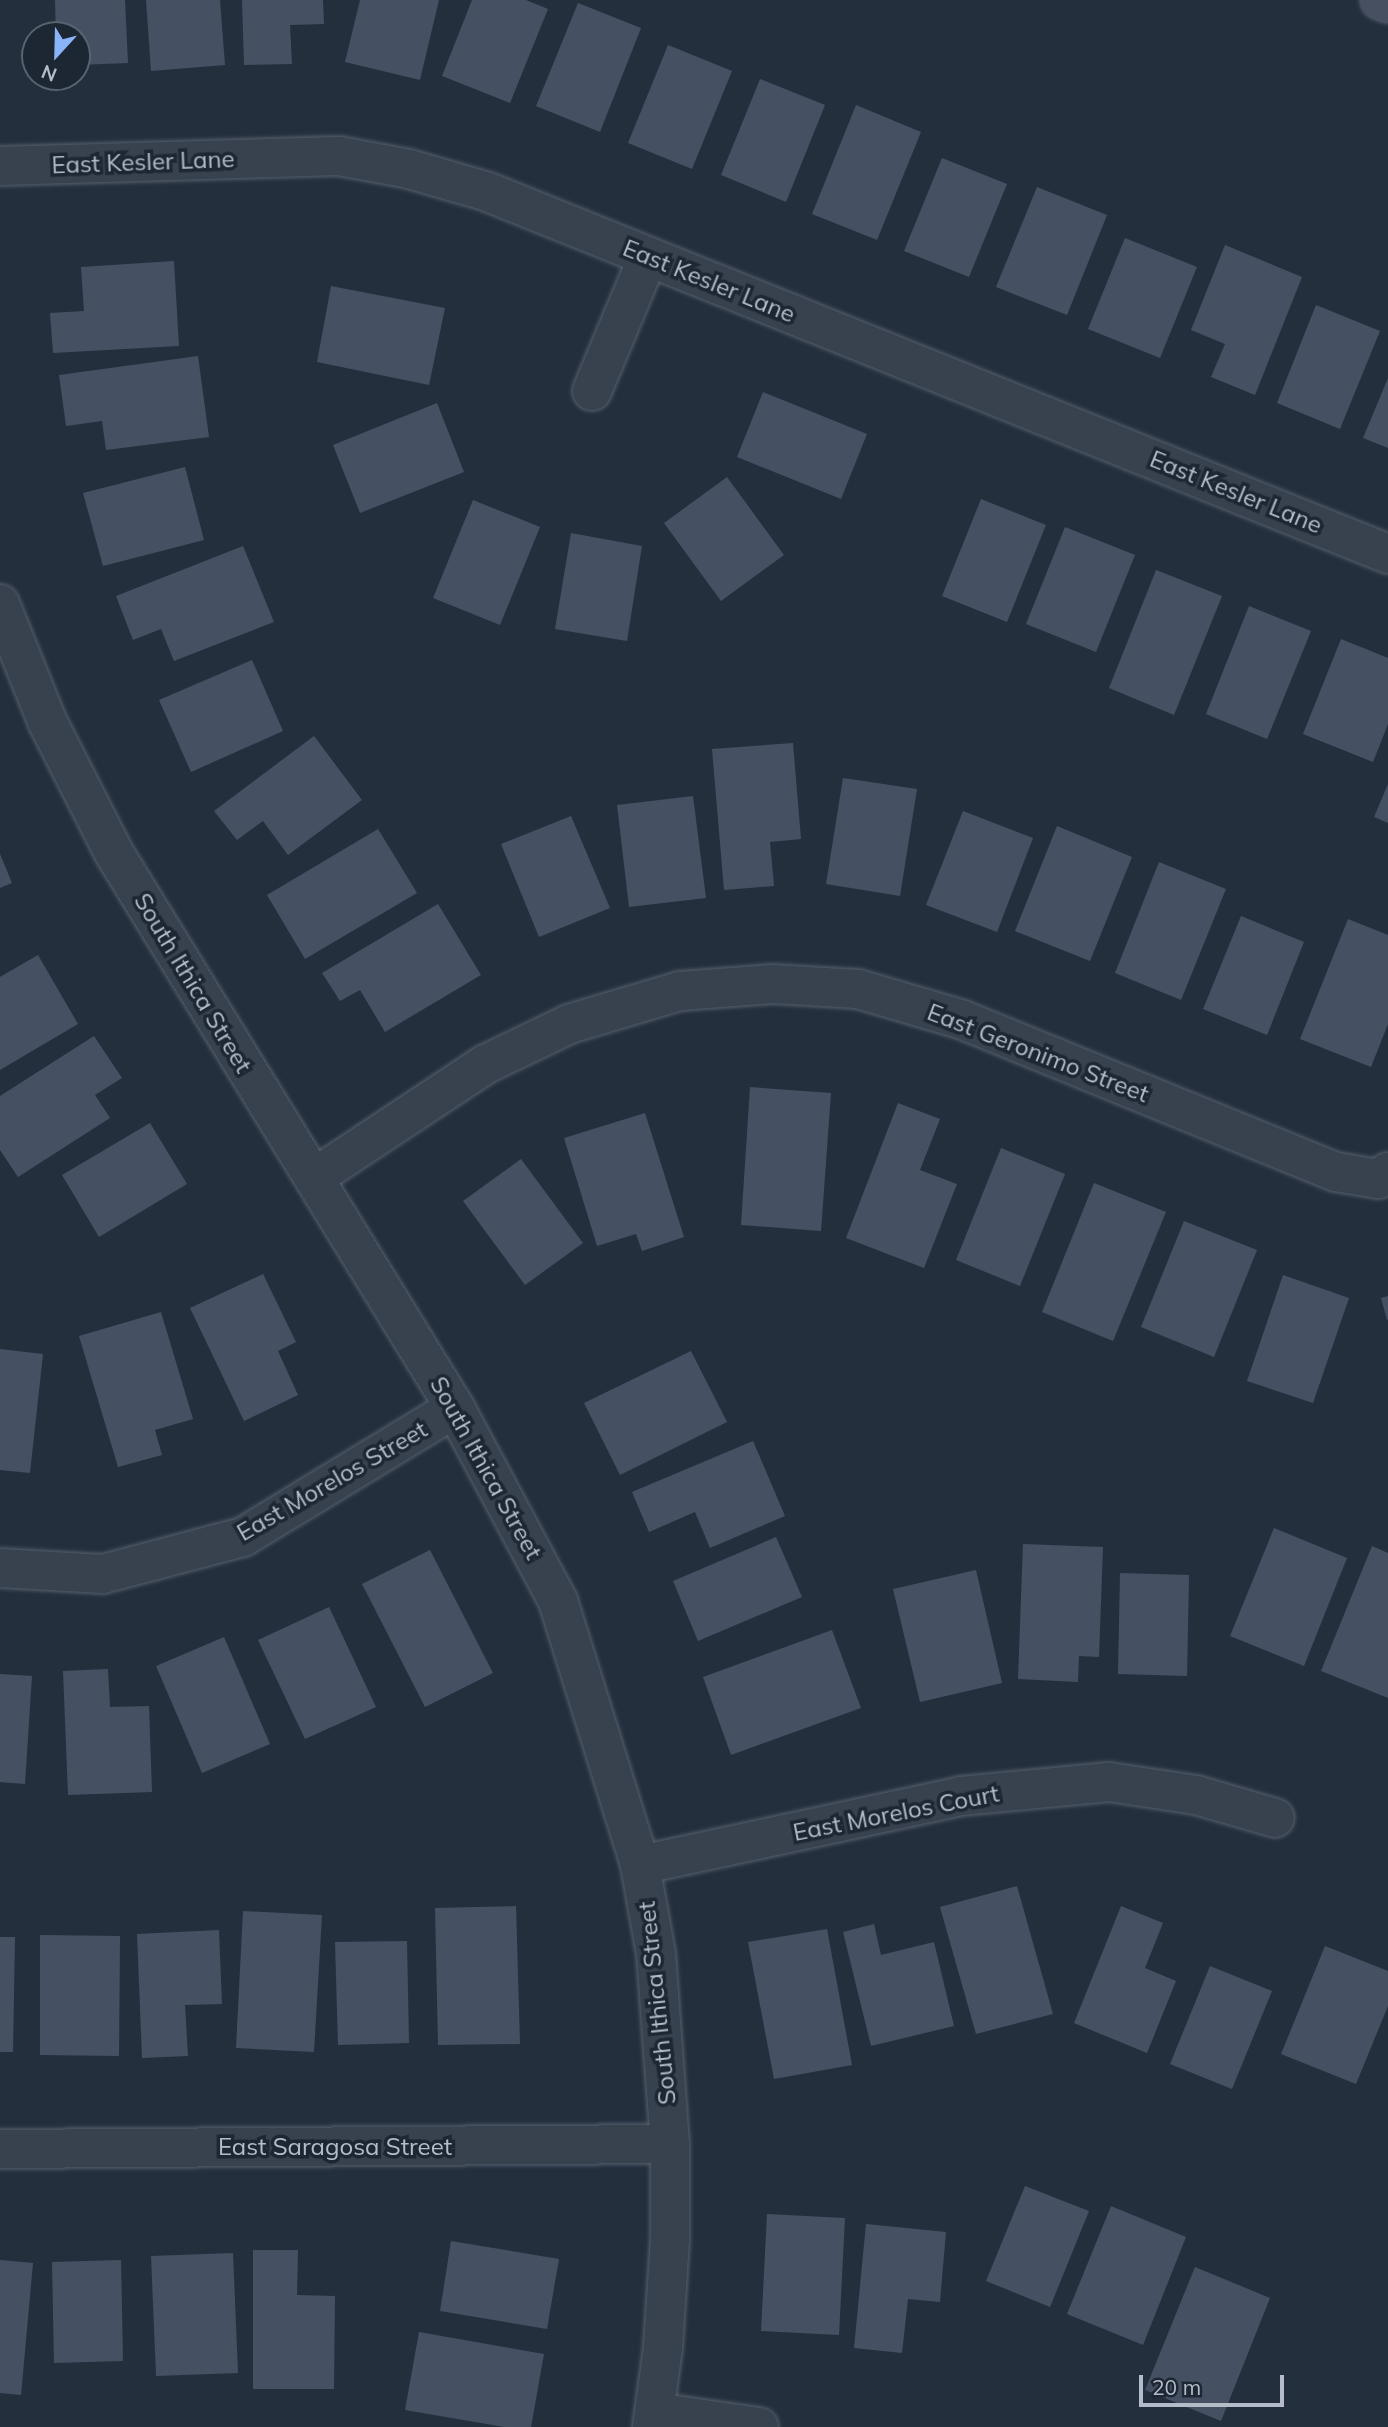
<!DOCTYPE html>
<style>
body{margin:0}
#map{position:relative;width:1388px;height:2427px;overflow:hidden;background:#242f3e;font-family:Mulish,sans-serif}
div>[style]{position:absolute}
.building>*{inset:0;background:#455162}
.roads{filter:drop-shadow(0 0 2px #565f6c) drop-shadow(0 0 2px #565f6c)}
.minor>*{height:38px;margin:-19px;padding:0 19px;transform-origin:19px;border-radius:19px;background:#38414e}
.tertiary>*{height:38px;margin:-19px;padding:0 19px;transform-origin:19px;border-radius:19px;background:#38414e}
.secondary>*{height:38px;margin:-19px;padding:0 19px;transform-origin:19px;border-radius:19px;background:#465061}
span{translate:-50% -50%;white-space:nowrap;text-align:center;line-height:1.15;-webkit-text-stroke:7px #1d2633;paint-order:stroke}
.street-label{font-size:24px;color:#b4bcc9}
.north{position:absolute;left:21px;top:21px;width:70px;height:70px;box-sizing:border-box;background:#1d2633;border:2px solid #59626f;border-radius:50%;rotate:202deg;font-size:19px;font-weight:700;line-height:28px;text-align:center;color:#b4bcc9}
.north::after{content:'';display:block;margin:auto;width:24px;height:32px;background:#8ab4f8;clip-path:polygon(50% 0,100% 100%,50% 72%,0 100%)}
.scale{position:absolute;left:1139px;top:2375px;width:145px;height:32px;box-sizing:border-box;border:4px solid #b4bcc9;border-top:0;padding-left:9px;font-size:21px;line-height:24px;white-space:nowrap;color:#b4bcc9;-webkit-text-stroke:5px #1d2633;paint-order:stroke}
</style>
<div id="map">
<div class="building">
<i style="clip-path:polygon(55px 0,125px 0,128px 63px,77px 65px,77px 35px,56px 35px)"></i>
<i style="clip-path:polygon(146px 0,220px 0,225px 65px,151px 71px)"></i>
<i style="clip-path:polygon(242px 0,323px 0,324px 24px,290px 25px,292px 64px,244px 65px)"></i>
<i style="clip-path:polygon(360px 0,439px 0,420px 80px,345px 62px)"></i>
<i style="clip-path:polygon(472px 0,526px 0,548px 9px,510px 103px,442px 76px)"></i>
<i style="clip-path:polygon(578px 3px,641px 28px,600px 132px,536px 106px)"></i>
<i style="clip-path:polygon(668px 45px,732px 71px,692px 169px,628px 143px)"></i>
<i style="clip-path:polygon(760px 79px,825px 105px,786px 202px,721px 175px)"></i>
<i style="clip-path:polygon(856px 105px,921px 132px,877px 240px,812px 214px)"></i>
<i style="clip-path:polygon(942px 158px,1007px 184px,969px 277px,904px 251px)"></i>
<i style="clip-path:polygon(1037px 187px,1107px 215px,1067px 315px,996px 287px)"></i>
<i style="clip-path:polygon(1125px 238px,1197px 267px,1160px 358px,1088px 329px)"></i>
<i style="clip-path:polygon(1225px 245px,1302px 277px,1255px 395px,1211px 377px,1225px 344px,1191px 330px)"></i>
<i style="clip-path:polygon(174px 261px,179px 346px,53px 353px,50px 313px,84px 311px,81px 267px)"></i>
<i style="clip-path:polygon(331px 286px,445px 308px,429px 385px,317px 362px)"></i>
<i style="clip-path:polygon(1316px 305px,1380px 331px,1340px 429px,1277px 403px)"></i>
<i style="clip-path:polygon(198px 356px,209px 437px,106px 450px,102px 421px,66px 426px,59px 375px)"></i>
<i style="clip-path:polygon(1388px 378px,1388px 448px,1363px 438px)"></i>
<i style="clip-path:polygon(763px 392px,867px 434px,841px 499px,737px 457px)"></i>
<i style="clip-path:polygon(437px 403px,464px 472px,360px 513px,333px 445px)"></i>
<i style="clip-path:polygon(185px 467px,204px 540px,103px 566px,83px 493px)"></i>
<i style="clip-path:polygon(727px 477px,784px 555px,721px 601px,664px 523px)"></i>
<i style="clip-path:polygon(981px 499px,1046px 525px,1007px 622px,942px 596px)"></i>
<i style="clip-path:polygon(473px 500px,540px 527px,500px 625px,433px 598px)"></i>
<i style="clip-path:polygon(1065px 527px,1135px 555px,1096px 652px,1026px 624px)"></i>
<i style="clip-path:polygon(571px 533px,642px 546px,627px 641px,555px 629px)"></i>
<i style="clip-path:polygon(243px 546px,274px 622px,174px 661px,161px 629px,133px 640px,116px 596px)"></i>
<i style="clip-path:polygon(1156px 570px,1222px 596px,1174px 715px,1109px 688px)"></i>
<i style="clip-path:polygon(1249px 606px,1311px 631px,1267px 739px,1206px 714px)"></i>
<i style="clip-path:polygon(1341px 639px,1388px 658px,1388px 724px,1373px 762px,1303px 734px)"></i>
<i style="clip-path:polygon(252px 660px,283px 731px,191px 772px,159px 700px)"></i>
<i style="clip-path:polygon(314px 736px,362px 800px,288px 855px,263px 821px,237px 840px,214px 811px)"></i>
<i style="clip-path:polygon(793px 743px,801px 839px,770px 842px,774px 886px,724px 890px,712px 749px)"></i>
<i style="clip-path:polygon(843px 778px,917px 789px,900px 896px,826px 884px)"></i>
<i style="clip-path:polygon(1388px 784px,1388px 823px,1374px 817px)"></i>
<i style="clip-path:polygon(693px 796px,706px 898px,629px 907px,617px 805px)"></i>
<i style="clip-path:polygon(963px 811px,1033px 838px,997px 932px,926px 905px)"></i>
<i style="clip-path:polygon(571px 816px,610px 908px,539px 937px,501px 844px)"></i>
<i style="clip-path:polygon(1057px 826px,1132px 857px,1090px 961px,1015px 931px)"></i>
<i style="clip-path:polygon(378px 829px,417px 893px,305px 959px,267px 895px)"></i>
<i style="clip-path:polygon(0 854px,12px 883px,0 888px)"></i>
<i style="clip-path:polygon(1159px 862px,1226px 889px,1181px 1000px,1115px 973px)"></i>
<i style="clip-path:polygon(438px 904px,481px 975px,385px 1032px,360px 990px,340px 1001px,322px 973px)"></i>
<i style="clip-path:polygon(1241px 916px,1304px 942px,1267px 1035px,1203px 1009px)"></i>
<i style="clip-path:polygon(1348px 919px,1388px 935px,1388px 1024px,1371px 1067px,1300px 1039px)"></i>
<i style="clip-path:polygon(38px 955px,78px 1024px,0 1070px,0 977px)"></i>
<i style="clip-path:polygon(94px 1036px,122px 1078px,95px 1095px,110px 1118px,18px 1177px,0 1150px,0 1096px)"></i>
<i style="clip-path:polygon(750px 1087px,831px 1093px,821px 1231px,741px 1225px)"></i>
<i style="clip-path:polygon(898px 1103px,940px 1119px,920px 1170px,957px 1184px,924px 1268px,846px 1238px)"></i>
<i style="clip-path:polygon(645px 1113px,684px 1237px,642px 1251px,636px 1234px,597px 1246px,564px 1138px)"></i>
<i style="clip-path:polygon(150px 1123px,187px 1184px,99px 1237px,62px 1175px)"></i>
<i style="clip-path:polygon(1001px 1148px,1065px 1174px,1020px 1286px,956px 1260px)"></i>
<i style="clip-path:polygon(521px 1159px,583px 1243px,525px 1285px,463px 1201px)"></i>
<i style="clip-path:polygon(1094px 1183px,1166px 1212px,1113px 1341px,1042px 1312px)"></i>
<i style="clip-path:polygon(1184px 1221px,1257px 1250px,1214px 1357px,1141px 1327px)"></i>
<i style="clip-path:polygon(263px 1274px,296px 1342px,278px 1351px,298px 1395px,244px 1421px,190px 1308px)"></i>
<i style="clip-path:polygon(1283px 1275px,1349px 1298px,1313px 1403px,1247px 1381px)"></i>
<i style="clip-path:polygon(1388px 1296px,1388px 1319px,1387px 1320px,1381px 1298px)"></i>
<i style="clip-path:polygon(161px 1312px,193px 1419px,155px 1430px,162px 1455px,118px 1467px,79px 1336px)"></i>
<i style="clip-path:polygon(0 1349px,43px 1354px,30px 1473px,0 1470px)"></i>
<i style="clip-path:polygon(691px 1351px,727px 1422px,620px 1475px,584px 1403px)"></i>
<i style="clip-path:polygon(753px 1441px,785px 1516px,710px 1548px,695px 1512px,649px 1532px,632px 1492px)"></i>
<i style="clip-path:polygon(1274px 1528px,1347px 1558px,1304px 1666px,1230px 1636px)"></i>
<i style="clip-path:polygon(776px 1537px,802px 1597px,698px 1641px,673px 1581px)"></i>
<i style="clip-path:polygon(1023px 1544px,1103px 1547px,1099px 1657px,1079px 1656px,1078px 1682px,1018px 1679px)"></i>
<i style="clip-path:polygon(1372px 1546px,1388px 1553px,1388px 1698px,1321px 1671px)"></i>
<i style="clip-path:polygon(430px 1550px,493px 1673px,425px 1707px,362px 1584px)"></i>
<i style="clip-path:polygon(976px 1570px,1002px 1683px,920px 1702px,893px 1589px)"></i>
<i style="clip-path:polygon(1120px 1573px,1189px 1575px,1187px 1676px,1118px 1674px)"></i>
<i style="clip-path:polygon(329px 1607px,376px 1707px,305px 1739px,258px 1640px)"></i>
<i style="clip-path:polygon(832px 1630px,861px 1708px,731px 1755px,703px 1677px)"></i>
<i style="clip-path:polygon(224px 1637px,270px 1744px,202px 1773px,156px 1666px)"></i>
<i style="clip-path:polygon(108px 1669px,110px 1707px,149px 1706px,152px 1792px,68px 1795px,63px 1671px)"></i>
<i style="clip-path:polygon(0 1674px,32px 1676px,25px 1784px,0 1782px)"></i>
<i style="clip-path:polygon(1017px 1886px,1053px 2014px,976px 2034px,940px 1907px)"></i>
<i style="clip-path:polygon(516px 1906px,520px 2044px,438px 2045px,435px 1908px)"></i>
<i style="clip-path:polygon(1121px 1906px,1163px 1923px,1145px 1968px,1176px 1981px,1147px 2053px,1074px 2023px)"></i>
<i style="clip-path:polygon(243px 1911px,322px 1915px,314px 2052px,236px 2048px)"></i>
<i style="clip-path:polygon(874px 1924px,881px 1955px,934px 1942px,954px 2026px,871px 2046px,843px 1932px)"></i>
<i style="clip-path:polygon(827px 1929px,852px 2065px,774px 2079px,748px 1942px)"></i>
<i style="clip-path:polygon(219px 1930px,222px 2004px,185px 2005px,188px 2056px,142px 2058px,137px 1934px)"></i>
<i style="clip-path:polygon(40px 1935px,120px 1936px,119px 2056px,40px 2055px)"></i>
<i style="clip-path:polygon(0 1937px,15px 1937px,13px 2052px,0 2052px)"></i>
<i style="clip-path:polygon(407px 1941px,409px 2043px,338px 2045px,335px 1942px)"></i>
<i style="clip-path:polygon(1325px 1946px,1388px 1971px,1388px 2006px,1356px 2084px,1281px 2054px)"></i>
<i style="clip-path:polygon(1210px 1966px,1272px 1991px,1232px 2089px,1170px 2064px)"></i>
<i style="clip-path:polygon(1025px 2186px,1089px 2211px,1050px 2307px,986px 2281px)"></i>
<i style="clip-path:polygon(1111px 2206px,1186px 2237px,1143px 2345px,1067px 2314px)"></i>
<i style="clip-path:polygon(767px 2214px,845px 2218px,839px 2335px,761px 2331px)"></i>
<i style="clip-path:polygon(866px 2224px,946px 2232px,940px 2302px,908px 2299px,902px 2353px,854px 2348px)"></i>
<i style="clip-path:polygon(451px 2241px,559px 2259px,547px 2329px,440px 2311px)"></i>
<i style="clip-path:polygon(253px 2250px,298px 2250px,297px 2295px,335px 2296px,334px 2389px,253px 2389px)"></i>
<i style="clip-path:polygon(233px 2253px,238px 2373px,156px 2376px,151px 2256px)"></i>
<i style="clip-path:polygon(0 2260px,33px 2263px,21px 2395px,0 2393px)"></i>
<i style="clip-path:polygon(121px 2260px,123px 2361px,54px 2363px,52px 2262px)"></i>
<i style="clip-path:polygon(1195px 2267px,1270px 2298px,1221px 2421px,1145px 2390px)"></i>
<i style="clip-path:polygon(419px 2332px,544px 2354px,531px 2427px,504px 2427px,405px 2410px)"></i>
</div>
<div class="roads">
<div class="minor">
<i style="left:0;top:166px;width:339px;rotate:-1.7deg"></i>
<i style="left:339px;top:156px;width:71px;rotate:10.5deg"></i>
<i style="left:409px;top:169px;width:82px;rotate:16.2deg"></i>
<i style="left:488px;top:192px;width:970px;rotate:21.91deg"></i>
<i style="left:592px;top:391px;width:145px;rotate:-67.3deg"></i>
<i style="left:315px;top:1177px;width:205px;rotate:-33.5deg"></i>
<i style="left:486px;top:1064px;width:92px;rotate:-25.7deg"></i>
<i style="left:569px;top:1024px;width:116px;rotate:-16.6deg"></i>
<i style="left:680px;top:991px;width:93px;rotate:-4.3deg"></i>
<i style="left:773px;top:984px;width:85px;rotate:3.4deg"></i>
<i style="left:858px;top:989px;width:109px;rotate:16.4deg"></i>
<i style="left:963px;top:1020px;width:403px;rotate:22.2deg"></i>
<i style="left:1336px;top:1172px;width:43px;rotate:9.5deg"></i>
<i style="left:1378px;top:1179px;width:12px;rotate:-35deg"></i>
<i style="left:0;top:1568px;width:103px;rotate:3.3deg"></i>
<i style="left:103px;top:1574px;width:145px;rotate:-14.8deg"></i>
<i style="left:243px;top:1537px;width:248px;rotate:-31.3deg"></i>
<i style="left:640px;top:1865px;width:328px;rotate:-12.1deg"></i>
<i style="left:961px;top:1796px;width:149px;rotate:-5.4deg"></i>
<i style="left:1109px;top:1782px;width:88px;rotate:8.5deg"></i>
<i style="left:1196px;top:1795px;width:82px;rotate:16.2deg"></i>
<i style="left:0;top:2149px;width:670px;rotate:-0.43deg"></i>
<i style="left:655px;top:2412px;width:105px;rotate:8.2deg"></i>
</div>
<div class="tertiary">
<i style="left:0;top:604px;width:126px;rotate:68.1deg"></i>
<i style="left:47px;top:721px;width:148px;rotate:63.1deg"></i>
<i style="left:114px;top:853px;width:651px;rotate:58.43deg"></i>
<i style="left:455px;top:1408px;width:219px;rotate:61.9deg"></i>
<i style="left:558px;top:1601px;width:276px;rotate:72.7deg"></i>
<i style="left:640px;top:1865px;width:90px;rotate:79.8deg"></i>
<i style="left:656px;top:1954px;width:191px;rotate:85.8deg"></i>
<i style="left:670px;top:2144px;width:95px;rotate:90deg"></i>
<i style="left:670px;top:2239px;width:109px;rotate:93.7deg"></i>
<i style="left:663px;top:2348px;width:80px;rotate:97.9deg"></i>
</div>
<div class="secondary">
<i style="left:1380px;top:0;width:9px;rotate:21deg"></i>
</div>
</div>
<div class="street-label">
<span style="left:143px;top:162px;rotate:-2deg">East Kesler Lane</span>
<span style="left:709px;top:281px;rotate:22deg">East Kesler Lane</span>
<span style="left:1236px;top:492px;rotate:22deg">East Kesler Lane</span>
<span style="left:193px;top:983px;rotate:59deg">South Ithica Street</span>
<span style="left:1038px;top:1053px;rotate:21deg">East Geronimo Street</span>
<span style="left:486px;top:1468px;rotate:61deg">South Ithica Street</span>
<span style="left:332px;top:1481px;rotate:-30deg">East Morelos Street</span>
<span style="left:896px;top:1813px;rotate:-11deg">East Morelos Court</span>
<span style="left:657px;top:2003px;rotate:-96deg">South Ithica Street</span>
<span style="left:335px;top:2147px">East Saragosa Street</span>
</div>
<div class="north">N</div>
<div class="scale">20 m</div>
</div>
